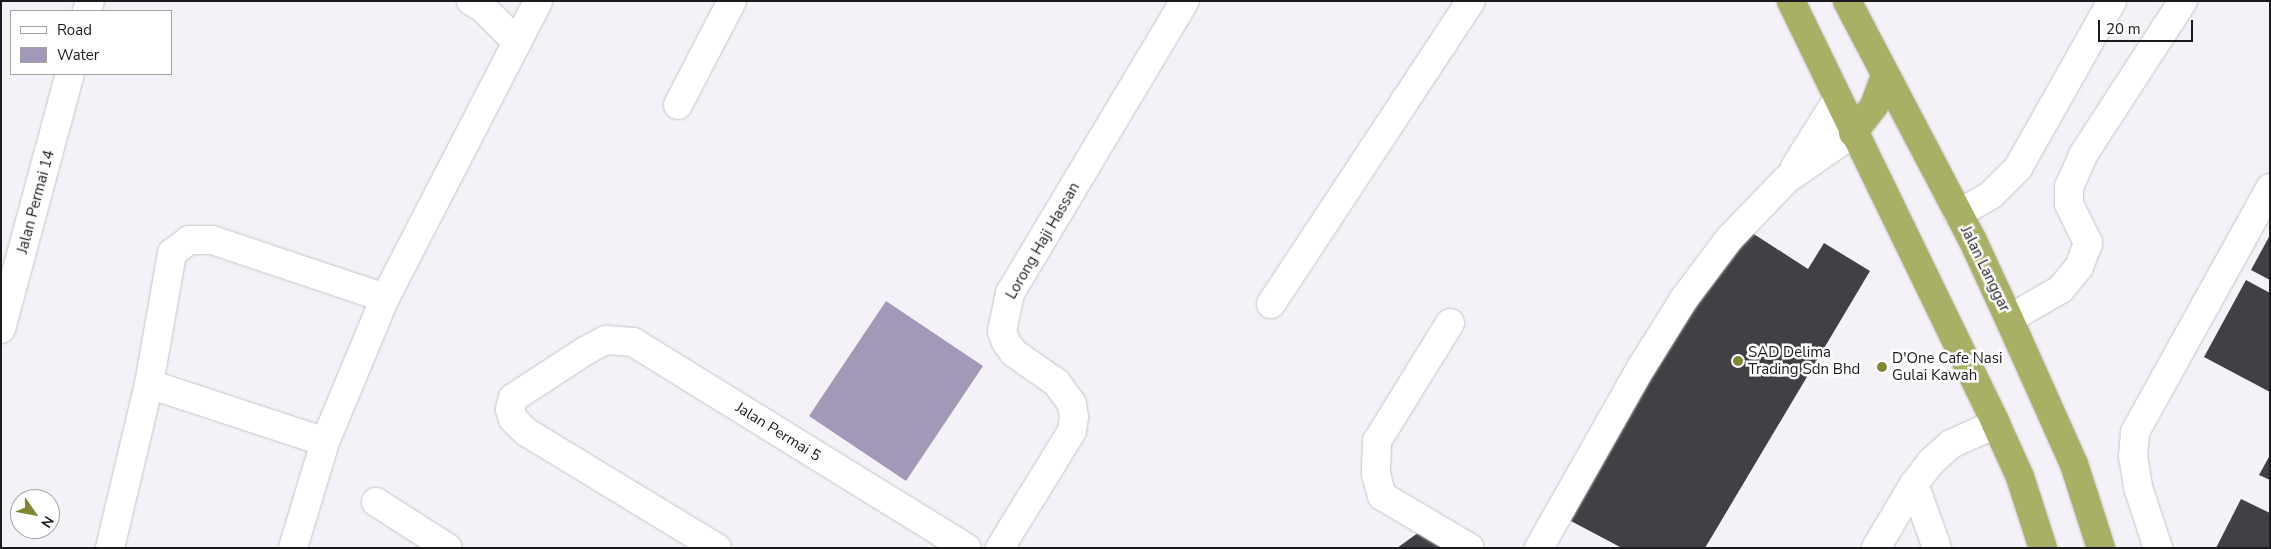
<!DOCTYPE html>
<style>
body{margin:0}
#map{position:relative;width:2271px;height:549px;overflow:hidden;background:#f4f2f8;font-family:"Nunito Sans",sans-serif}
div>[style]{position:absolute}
.water>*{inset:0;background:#a299b8}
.building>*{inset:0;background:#414044}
.roads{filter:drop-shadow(0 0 1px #c5c4c9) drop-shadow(0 0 1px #c5c4c9)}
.minor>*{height:28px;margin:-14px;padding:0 14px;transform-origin:14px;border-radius:14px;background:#fff}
.highway>*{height:28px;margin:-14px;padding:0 14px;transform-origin:14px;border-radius:14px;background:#a9af64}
.dots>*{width:14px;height:14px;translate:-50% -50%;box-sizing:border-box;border:2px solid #fff;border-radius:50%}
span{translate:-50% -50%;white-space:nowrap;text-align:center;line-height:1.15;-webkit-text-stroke:5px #fff;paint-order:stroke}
.street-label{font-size:15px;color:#1b1a1c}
.poi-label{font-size:15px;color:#1b1a1c}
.left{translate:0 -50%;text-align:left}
.frame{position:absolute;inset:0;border:2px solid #1b1a1c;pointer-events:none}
.legend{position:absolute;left:10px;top:10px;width:162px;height:65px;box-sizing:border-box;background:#fff;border:1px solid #a4a3a4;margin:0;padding:6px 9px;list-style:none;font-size:15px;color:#1b1a1c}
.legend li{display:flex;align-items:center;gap:10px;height:25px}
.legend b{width:25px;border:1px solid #a4a3a4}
.north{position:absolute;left:10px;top:489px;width:50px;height:50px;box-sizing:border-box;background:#fff;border:1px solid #a4a3a4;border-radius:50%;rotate:123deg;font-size:14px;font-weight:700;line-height:20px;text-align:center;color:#1b1a1c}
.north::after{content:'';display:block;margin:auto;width:18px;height:22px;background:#7f8531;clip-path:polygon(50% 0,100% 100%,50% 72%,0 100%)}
.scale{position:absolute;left:2098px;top:20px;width:95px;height:22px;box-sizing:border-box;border:2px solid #1b1a1c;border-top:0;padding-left:6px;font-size:15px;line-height:18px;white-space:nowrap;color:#1b1a1c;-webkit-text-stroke:4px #fff;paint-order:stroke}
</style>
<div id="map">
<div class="water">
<i style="clip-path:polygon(886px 301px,983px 366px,906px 481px,809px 416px)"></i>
</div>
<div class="building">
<i style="clip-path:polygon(1743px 227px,1808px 269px,1824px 243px,1870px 271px,1705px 548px,1622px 548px,1569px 520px,1635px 401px)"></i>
<i style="clip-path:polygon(2270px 235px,2270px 280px,2251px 270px)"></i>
<i style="clip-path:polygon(2246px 280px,2270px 293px,2270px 392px,2204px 357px)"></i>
<i style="clip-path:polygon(2270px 455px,2270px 480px,2259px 475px)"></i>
<i style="clip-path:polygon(2241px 499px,2270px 513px,2270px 548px,2216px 548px)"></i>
<i style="clip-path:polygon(1429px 525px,1455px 548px,1397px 548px)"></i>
</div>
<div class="roads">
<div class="minor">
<i style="left:471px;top:1px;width:15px;rotate:32deg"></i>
<i style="left:484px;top:9px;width:47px;rotate:45deg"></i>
<i style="left:87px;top:11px;width:10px;rotate:-73deg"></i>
<i style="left:678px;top:105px;width:117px;rotate:-62.6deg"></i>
<i style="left:1795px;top:167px;width:79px;rotate:-57.9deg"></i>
<i style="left:1958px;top:214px;width:39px;rotate:-30deg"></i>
<i style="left:1992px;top:194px;width:37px;rotate:-45deg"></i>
<i style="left:2018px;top:168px;width:192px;rotate:-60.6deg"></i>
<i style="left:1271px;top:304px;width:363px;rotate:-56.6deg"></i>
<i style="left:2009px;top:319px;width:60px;rotate:-30deg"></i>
<i style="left:2061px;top:289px;width:28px;rotate:-51deg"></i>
<i style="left:2079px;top:267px;width:26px;rotate:-69deg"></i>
<i style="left:2088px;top:243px;width:43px;rotate:-116deg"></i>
<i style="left:2069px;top:204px;width:17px;rotate:-90deg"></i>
<i style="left:2069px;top:187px;width:35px;rotate:-66deg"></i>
<i style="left:2083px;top:155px;width:184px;rotate:-57deg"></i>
<i style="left:1450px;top:323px;width:139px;rotate:121.7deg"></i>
<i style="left:1377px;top:441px;width:33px;rotate:92deg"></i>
<i style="left:1376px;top:474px;width:23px;rotate:75deg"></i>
<i style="left:1382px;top:496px;width:102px;rotate:30.6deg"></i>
<i style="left:1px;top:329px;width:264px;rotate:-74.9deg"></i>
<i style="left:149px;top:384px;width:185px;rotate:18.2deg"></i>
<i style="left:1914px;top:484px;width:68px;rotate:70.2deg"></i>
<i style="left:376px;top:502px;width:85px;rotate:32.6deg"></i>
<i style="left:110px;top:548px;width:169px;rotate:-76.6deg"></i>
<i style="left:149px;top:384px;width:133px;rotate:-80deg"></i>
<i style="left:172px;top:253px;width:21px;rotate:-37deg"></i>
<i style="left:189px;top:240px;width:23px"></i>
<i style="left:212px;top:240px;width:182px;rotate:18.5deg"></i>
<i style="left:293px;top:548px;width:111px;rotate:-73.2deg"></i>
<i style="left:325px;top:442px;width:156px;rotate:-67.4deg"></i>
<i style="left:385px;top:298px;width:334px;rotate:-62.7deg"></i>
<i style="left:717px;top:548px;width:223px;rotate:-148.7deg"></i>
<i style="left:526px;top:432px;width:18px;rotate:-135deg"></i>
<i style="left:513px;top:419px;width:10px;rotate:-107deg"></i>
<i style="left:510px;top:409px;width:11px;rotate:-75deg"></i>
<i style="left:513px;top:398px;width:86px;rotate:-33.1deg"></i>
<i style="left:585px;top:351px;width:24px;rotate:-28deg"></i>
<i style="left:606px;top:340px;width:27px;rotate:4deg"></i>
<i style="left:633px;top:342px;width:392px;rotate:31.7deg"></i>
<i style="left:1000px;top:548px;width:137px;rotate:-58.4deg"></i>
<i style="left:1072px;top:431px;width:14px;rotate:-82deg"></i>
<i style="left:1074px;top:417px;width:13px;rotate:-99deg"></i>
<i style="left:1072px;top:404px;width:26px;rotate:-126deg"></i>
<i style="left:1057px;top:383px;width:52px;rotate:-145.1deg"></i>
<i style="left:1014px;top:353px;width:14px;rotate:-126deg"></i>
<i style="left:1006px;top:342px;width:12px;rotate:-110deg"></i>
<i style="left:1002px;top:331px;width:39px;rotate:-78deg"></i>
<i style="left:1010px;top:293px;width:340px;rotate:-59.1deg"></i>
<i style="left:1539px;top:548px;width:207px;rotate:-60.5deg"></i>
<i style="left:1641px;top:368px;width:81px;rotate:-58.1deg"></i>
<i style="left:1684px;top:299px;width:75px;rotate:-53.1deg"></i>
<i style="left:1729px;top:239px;width:83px;rotate:-46deg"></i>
<i style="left:1787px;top:179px;width:80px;rotate:-34.9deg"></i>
<i style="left:1876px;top:548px;width:74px;rotate:-59.3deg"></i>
<i style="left:1914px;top:484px;width:28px;rotate:-52deg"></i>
<i style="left:1931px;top:462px;width:27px;rotate:-42deg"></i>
<i style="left:1951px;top:444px;width:49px;rotate:-24deg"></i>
<i style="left:2158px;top:548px;width:64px;rotate:-108.2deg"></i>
<i style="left:2138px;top:487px;width:31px;rotate:-99deg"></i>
<i style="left:2133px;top:456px;width:24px;rotate:-85deg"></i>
<i style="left:2135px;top:432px;width:279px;rotate:-61deg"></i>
</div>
<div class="highway">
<i style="left:1791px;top:1px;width:470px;rotate:64.1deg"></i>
<i style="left:1996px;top:424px;width:58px;rotate:65.6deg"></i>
<i style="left:2020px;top:477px;width:75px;rotate:72.1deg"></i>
<i style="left:1847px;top:1px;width:271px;rotate:62.3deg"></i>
<i style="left:1973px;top:241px;width:86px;rotate:65.2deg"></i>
<i style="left:2009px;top:319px;width:159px;rotate:65.9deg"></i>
<i style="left:2074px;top:464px;width:88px;rotate:72.2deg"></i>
<i style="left:1853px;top:133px;width:34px;rotate:-52deg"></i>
<i style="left:1874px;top:106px;width:32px;rotate:-70deg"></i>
</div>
</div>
<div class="dots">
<i style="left:1738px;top:361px;background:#7f8531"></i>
<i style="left:1882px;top:367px;background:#7f8531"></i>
</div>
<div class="street-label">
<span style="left:36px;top:202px;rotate:-75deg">Jalan Permai 14</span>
<span style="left:1043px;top:241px;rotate:-60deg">Lorong Haji Hassan</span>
<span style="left:1985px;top:269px;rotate:64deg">Jalan Langgar</span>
<span style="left:778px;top:432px;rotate:32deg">Jalan Permai 5</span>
</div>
<div class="poi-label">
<span class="left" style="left:1748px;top:361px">SAD Delima<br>Trading Sdn Bhd</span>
<span class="left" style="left:1892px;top:367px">D'One Cafe Nasi<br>Gulai Kawah</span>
</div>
<div class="frame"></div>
<ul class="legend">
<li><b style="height:6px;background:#fff"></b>Road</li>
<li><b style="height:14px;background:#a299b8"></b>Water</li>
</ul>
<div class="north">N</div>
<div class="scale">20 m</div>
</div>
